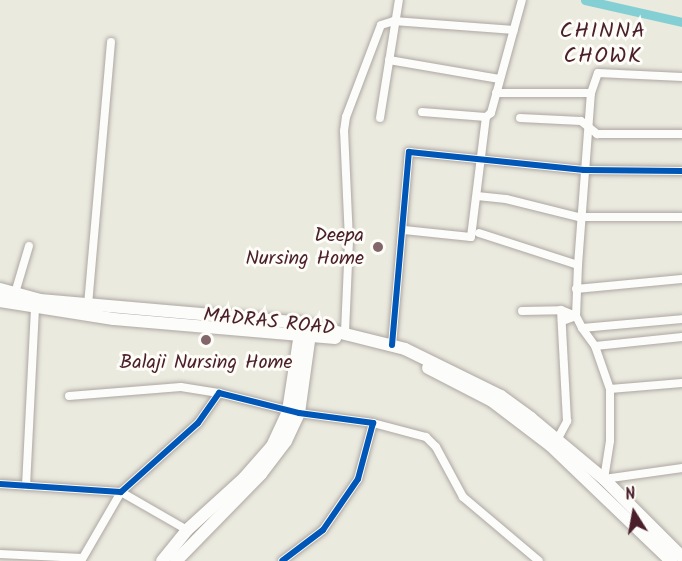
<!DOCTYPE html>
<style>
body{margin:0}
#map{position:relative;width:682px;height:561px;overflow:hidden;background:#ebeadf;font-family:Kalam,sans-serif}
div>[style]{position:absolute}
.canal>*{height:9px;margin:-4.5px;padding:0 4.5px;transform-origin:4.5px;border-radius:4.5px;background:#83cfd4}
.roads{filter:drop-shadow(0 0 2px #ada7a2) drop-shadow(0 0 2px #ada7a2)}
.street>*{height:8px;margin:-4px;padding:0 4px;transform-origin:4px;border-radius:4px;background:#fcfcfa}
.secondary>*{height:12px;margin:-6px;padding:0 6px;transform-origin:6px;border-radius:6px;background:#fcfcfa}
.cycleway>*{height:6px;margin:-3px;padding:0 3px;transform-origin:3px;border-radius:3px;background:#0057b8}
.dots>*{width:16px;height:16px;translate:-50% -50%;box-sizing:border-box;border:3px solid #fdfcf7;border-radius:50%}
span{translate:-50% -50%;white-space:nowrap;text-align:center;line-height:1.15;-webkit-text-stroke:6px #fdfcf7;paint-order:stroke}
.poi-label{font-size:20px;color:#4a1f2b}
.right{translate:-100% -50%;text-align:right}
.street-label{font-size:20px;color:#4a1f2b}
.quarter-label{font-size:22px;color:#4a1f2b;letter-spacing:1.5px}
.north{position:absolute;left:604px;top:483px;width:60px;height:60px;-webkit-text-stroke:4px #fdfcf7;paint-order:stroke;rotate:349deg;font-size:16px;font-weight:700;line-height:24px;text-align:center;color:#4a1f2b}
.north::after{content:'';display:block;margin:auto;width:21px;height:27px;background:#4a1f2b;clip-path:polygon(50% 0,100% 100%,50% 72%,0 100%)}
</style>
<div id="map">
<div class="canal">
<i style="left:585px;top:0;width:99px;rotate:12.8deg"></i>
</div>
<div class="roads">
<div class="street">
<i style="left:389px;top:60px;width:112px;rotate:9.8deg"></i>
<i style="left:496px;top:93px;width:95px"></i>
<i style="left:591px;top:93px;width:21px;rotate:-71deg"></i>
<i style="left:598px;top:73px;width:84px;rotate:2.7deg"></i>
<i style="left:422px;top:112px;width:64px;rotate:4.5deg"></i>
<i style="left:486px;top:117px;width:6px;rotate:-39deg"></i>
<i style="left:491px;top:113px;width:117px;rotate:-74.7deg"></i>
<i style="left:380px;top:118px;width:120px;rotate:-80.9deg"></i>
<i style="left:520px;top:118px;width:61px;rotate:2.8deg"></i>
<i style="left:581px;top:121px;width:21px;rotate:39deg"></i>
<i style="left:597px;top:134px;width:85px"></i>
<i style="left:477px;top:196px;width:29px;rotate:6deg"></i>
<i style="left:506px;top:199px;width:75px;rotate:13.9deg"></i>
<i style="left:579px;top:217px;width:103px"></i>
<i style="left:404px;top:230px;width:67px;rotate:6deg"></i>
<i style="left:471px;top:237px;width:121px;rotate:-82.9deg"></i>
<i style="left:479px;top:233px;width:104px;rotate:17.9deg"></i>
<i style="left:578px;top:265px;width:51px;rotate:92.2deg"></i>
<i style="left:576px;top:316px;width:13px;rotate:63deg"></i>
<i style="left:578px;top:265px;width:172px;rotate:-85.7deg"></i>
<i style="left:576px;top:289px;width:106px;rotate:-5.4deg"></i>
<i style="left:15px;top:293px;width:49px;rotate:-73.4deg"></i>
<i style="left:88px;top:305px;width:264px;rotate:-85deg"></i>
<i style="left:522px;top:311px;width:39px;rotate:-1deg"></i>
<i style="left:561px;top:310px;width:16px;rotate:22deg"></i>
<i style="left:576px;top:316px;width:15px;rotate:160deg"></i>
<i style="left:345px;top:332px;width:92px;rotate:-87.5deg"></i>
<i style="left:349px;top:240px;width:109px;rotate:-92.6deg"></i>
<i style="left:344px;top:131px;width:14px;rotate:-82deg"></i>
<i style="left:346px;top:117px;width:98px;rotate:-69.2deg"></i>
<i style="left:381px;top:25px;width:14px;rotate:-17deg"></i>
<i style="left:394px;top:21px;width:120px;rotate:4.3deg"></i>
<i style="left:682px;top:337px;width:87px;rotate:174.1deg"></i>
<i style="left:595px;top:346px;width:46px;rotate:70.8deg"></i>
<i style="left:610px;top:389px;width:72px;rotate:-4.8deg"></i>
<i style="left:392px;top:345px;width:194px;rotate:-85deg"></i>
<i style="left:409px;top:152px;width:176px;rotate:5.9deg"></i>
<i style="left:584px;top:170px;width:98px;rotate:0.6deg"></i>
<i style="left:595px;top:346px;width:22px;rotate:-126deg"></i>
<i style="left:582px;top:328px;width:100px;rotate:-5.1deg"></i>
<i style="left:610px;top:389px;width:52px;rotate:90deg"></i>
<i style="left:610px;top:441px;width:38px;rotate:99deg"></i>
<i style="left:604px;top:479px;width:79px;rotate:-8deg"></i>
<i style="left:69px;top:396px;width:112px;rotate:-4.6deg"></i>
<i style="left:181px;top:387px;width:38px;rotate:9deg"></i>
<i style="left:373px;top:423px;width:55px;rotate:14.8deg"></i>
<i style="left:426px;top:437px;width:14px;rotate:45deg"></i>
<i style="left:436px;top:447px;width:57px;rotate:61.6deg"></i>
<i style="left:463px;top:497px;width:99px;rotate:40.1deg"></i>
<i style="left:556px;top:442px;width:24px;rotate:-62deg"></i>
<i style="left:567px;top:421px;width:111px;rotate:-93.1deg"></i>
<i style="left:0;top:484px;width:121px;rotate:3.8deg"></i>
<i style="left:121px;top:492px;width:103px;rotate:-41.9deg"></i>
<i style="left:198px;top:423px;width:37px;rotate:-55deg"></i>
<i style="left:219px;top:393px;width:82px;rotate:14deg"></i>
<i style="left:299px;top:413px;width:75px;rotate:7.7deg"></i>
<i style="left:373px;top:423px;width:58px;rotate:105deg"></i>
<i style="left:358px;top:479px;width:62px;rotate:124.5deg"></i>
<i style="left:323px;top:530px;width:51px;rotate:142.9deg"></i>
<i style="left:26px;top:486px;width:177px;rotate:-87.1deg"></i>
<i style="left:0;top:554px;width:82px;rotate:2.8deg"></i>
<i style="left:81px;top:561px;width:80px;rotate:-59.9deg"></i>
<i style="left:121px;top:492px;width:76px;rotate:29.9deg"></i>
</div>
<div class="secondary">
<i style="left:0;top:289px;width:41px;rotate:15.4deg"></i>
<i style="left:40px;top:300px;width:262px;rotate:5deg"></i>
<i style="left:301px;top:323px;width:107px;rotate:14deg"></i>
<i style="left:405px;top:349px;width:107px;rotate:26.1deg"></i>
<i style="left:501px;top:396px;width:37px;rotate:36deg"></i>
<i style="left:531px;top:418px;width:95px;rotate:39.9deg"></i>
<i style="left:604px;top:479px;width:110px;rotate:45deg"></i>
<i style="left:0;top:301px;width:115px;rotate:9deg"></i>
<i style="left:114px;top:319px;width:222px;rotate:4.9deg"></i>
<i style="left:428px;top:368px;width:72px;rotate:27.3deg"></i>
<i style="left:492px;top:401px;width:73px;rotate:37.2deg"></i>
<i style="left:550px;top:445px;width:168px;rotate:43.8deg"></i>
<i style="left:162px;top:561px;width:40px;rotate:-51deg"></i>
<i style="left:187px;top:530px;width:77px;rotate:-42.4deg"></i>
<i style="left:244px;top:478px;width:43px;rotate:-48.8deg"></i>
<i style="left:272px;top:446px;width:38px;rotate:-65deg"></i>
<i style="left:288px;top:411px;width:85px;rotate:-81.2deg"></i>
<i style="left:176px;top:561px;width:122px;rotate:-45.7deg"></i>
<i style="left:261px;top:474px;width:41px;rotate:-52.9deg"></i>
<i style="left:286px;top:441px;width:31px;rotate:-65deg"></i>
<i style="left:299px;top:413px;width:88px;rotate:-82.1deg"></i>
</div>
</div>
<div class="cycleway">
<i style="left:392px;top:345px;width:194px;rotate:-85deg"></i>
<i style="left:409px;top:152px;width:176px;rotate:5.9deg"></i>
<i style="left:584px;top:170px;width:98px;rotate:0.6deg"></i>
<i style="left:0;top:484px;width:121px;rotate:3.8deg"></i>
<i style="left:121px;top:492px;width:103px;rotate:-41.9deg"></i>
<i style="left:198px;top:423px;width:37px;rotate:-55deg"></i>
<i style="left:219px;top:393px;width:82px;rotate:14deg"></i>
<i style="left:299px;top:413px;width:75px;rotate:7.7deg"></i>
<i style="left:373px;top:423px;width:58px;rotate:105deg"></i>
<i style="left:358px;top:479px;width:62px;rotate:124.5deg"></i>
<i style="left:323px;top:530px;width:51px;rotate:142.9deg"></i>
</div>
<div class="dots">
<i style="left:378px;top:247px;background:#82666a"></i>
<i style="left:206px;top:340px;background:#82666a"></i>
</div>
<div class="poi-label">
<span class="right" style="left:364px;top:248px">Deepa<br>Nursing Home</span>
<span style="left:206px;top:363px">Balaji Nursing Home</span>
</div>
<div class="street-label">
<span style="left:269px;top:323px;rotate:6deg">MADRAS ROAD</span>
</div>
<div class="quarter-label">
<span style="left:603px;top:44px">CHINNA<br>CHOWK</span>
</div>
<div class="north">N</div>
</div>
